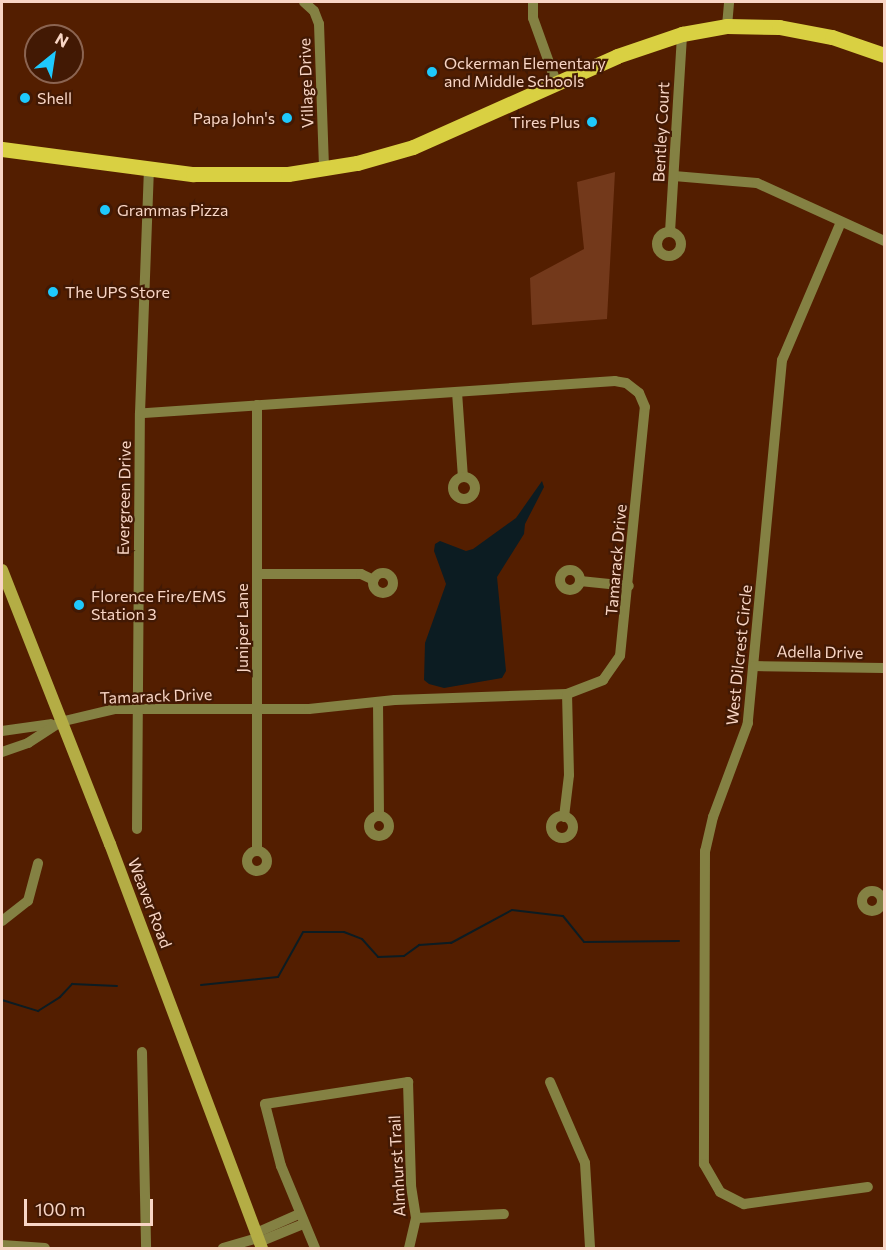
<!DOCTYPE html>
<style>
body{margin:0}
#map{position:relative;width:886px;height:1250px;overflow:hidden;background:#531e00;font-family:Commissioner,sans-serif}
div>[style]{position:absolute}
.green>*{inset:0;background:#73391b}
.water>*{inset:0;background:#0c1c22}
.stream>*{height:2px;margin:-1px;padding:0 1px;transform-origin:1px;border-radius:1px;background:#0c1c22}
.street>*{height:10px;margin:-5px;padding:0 5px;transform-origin:5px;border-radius:5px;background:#848143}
.street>.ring{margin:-5px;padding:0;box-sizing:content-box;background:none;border:10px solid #848143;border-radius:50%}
.secondary>*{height:12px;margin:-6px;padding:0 6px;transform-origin:6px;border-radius:6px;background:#b4ad45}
.primary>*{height:15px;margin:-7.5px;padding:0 7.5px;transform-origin:7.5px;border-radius:7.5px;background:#d9d042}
.dots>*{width:16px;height:16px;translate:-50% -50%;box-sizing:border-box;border:3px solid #421904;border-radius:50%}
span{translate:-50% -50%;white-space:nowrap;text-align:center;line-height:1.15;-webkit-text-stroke:4.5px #421904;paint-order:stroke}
.poi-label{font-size:16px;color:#f8d5c5}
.left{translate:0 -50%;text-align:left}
.right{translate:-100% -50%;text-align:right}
.street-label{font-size:16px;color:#f8d5c5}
.frame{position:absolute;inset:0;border:3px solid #f8d5c5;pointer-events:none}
.north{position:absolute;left:24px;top:24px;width:60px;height:60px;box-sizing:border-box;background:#421904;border:2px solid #8b6451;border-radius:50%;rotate:30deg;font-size:16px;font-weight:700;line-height:24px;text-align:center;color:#f8d5c5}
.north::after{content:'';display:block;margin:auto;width:21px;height:27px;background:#1ec9fd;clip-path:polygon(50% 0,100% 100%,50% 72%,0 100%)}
.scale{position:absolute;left:24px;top:1199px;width:129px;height:27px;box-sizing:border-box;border:3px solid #f8d5c5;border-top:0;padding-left:8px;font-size:18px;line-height:21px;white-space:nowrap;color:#f8d5c5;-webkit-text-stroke:4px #421904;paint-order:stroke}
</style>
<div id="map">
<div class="green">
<i style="clip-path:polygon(615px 172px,607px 319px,532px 325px,530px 278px,584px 249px,577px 182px)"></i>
</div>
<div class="water">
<i style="clip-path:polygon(542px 481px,544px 487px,525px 524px,524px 534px,497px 577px,506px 671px,502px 678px,444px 688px,429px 684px,424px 680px,425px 643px,446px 584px,434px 551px,435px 544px,440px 541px,466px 551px,473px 549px,516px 518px)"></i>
</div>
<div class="stream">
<i style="left:201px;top:985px;width:77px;rotate:-5.9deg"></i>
<i style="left:278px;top:977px;width:51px;rotate:-60.9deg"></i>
<i style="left:303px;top:932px;width:41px"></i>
<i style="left:344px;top:932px;width:19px;rotate:21deg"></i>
<i style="left:362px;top:939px;width:24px;rotate:48deg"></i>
<i style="left:378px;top:957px;width:26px;rotate:-2deg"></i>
<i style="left:404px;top:956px;width:19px;rotate:-36deg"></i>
<i style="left:419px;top:945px;width:32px;rotate:-4deg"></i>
<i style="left:451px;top:943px;width:69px;rotate:-28.4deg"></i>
<i style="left:512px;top:910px;width:51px;rotate:6.7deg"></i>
<i style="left:563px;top:916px;width:33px;rotate:51deg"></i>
<i style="left:584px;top:942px;width:95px;rotate:-0.6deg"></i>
<i style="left:2px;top:1000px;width:38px;rotate:17deg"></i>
<i style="left:38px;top:1011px;width:26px;rotate:-32deg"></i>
<i style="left:60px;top:997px;width:18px;rotate:-47deg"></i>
<i style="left:72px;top:984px;width:45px;rotate:2.5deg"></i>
</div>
<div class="street">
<i style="left:304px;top:2px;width:13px;rotate:42deg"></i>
<i style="left:314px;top:11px;width:14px;rotate:69deg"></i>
<i style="left:319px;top:24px;width:146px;rotate:88deg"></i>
<i style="left:533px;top:2px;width:16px;rotate:90deg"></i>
<i style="left:533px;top:18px;width:68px;rotate:70.2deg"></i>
<i style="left:727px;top:26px;width:24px;rotate:-85deg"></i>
<i style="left:674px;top:176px;width:83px;rotate:4.8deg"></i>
<i style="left:757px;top:183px;width:140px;rotate:24.5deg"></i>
<i style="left:841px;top:222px;width:150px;rotate:113.1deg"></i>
<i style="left:782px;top:360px;width:365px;rotate:95.4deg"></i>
<i style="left:748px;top:723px;width:100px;rotate:110.4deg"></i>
<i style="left:713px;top:817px;width:35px;rotate:103deg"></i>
<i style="left:705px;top:851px;width:313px;rotate:90.2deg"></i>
<i style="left:704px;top:1164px;width:32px;rotate:60deg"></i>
<i style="left:720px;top:1192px;width:27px;rotate:27deg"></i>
<i style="left:744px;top:1204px;width:125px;rotate:-7.8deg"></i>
<i class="ring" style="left:657px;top:232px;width:14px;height:14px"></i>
<i style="left:670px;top:232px;width:198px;rotate:-86.5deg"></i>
<i style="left:457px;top:392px;width:85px;rotate:86deg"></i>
<i class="ring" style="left:453px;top:477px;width:12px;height:12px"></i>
<i class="ring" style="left:560px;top:570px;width:10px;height:10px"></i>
<i class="ring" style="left:373px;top:573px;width:10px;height:10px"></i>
<i style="left:257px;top:574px;width:104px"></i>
<i style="left:361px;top:574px;width:14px;rotate:25deg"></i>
<i style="left:580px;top:581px;width:49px;rotate:5.8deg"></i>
<i style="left:754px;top:666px;width:130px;rotate:0.9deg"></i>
<i style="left:378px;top:702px;width:114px;rotate:89.5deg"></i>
<i style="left:2px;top:731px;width:49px;rotate:-8.1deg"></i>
<i style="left:2px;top:752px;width:28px;rotate:-19deg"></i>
<i style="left:28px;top:743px;width:38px;rotate:-33deg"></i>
<i style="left:60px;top:722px;width:57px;rotate:-13.3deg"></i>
<i style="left:115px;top:709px;width:194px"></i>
<i style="left:309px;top:709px;width:86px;rotate:-6deg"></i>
<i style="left:395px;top:700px;width:172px;rotate:-2deg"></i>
<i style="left:567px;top:694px;width:39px;rotate:-21deg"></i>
<i style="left:603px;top:680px;width:29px;rotate:-55deg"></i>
<i style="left:620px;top:656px;width:250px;rotate:-84.3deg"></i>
<i style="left:645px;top:407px;width:15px;rotate:-113deg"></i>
<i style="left:639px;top:393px;width:16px;rotate:-142deg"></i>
<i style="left:626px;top:383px;width:11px;rotate:-170deg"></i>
<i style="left:615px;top:381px;width:476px;rotate:176.1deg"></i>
<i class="ring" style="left:369px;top:816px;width:10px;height:10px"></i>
<i class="ring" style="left:551px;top:816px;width:12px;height:12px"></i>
<i style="left:564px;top:817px;width:42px;rotate:-83.2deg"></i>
<i style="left:569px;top:775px;width:81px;rotate:-91.4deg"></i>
<i style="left:137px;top:829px;width:416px;rotate:-89.6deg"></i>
<i style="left:140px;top:413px;width:245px;rotate:-87.9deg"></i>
<i class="ring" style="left:247px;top:851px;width:10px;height:10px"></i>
<i style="left:257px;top:851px;width:446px;rotate:-90deg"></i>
<i class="ring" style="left:862px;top:891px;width:10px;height:10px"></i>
<i style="left:2px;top:921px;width:33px;rotate:-38deg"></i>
<i style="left:28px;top:901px;width:39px;rotate:-75deg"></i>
<i style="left:142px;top:1052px;width:196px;rotate:88.8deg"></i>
<i style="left:550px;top:1082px;width:88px;rotate:66.6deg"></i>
<i style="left:585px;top:1163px;width:85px;rotate:86.6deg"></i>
<i style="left:416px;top:1218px;width:88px;rotate:-2.6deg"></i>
<i style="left:256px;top:1233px;width:47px;rotate:-23.8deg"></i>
<i style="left:259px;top:1242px;width:48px;rotate:-22.2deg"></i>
<i style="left:2px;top:1245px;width:43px;rotate:4deg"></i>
<i style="left:223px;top:1248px;width:36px;rotate:-16deg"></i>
<i style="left:315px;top:1248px;width:89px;rotate:-112.5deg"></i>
<i style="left:281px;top:1166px;width:64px;rotate:-104.5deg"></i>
<i style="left:265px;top:1104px;width:145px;rotate:-8.7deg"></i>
<i style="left:408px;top:1082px;width:104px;rotate:88.3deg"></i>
<i style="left:411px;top:1186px;width:32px;rotate:81deg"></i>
<i style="left:416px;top:1218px;width:31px;rotate:103deg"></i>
</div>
<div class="secondary">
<i style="left:2px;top:570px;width:295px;rotate:68.5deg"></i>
<i style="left:110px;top:844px;width:432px;rotate:69.4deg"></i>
</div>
<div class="primary">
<i style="left:2px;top:149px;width:193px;rotate:7.5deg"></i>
<i style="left:193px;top:174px;width:95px"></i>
<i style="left:288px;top:174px;width:70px;rotate:-9.1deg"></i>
<i style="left:357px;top:163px;width:58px;rotate:-15.9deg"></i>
<i style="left:413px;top:147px;width:223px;rotate:-24deg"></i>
<i style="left:617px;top:56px;width:69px;rotate:-18.7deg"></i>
<i style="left:682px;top:34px;width:46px;rotate:-10.1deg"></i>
<i style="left:727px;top:26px;width:52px;rotate:1.1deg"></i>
<i style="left:779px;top:27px;width:54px;rotate:10.7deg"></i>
<i style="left:832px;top:37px;width:55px;rotate:19.1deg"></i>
</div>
<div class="dots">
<i style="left:432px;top:72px;background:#1ec9fd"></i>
<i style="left:25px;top:98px;background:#1ec9fd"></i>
<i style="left:287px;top:118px;background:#1ec9fd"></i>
<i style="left:592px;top:122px;background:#1ec9fd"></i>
<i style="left:105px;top:210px;background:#1ec9fd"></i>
<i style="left:53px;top:292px;background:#1ec9fd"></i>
<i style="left:79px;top:605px;background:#1ec9fd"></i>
</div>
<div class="poi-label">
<span class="left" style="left:444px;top:72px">Ockerman Elementary<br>and Middle Schools</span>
<span class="left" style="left:37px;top:98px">Shell</span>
<span class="right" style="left:275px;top:118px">Papa John's</span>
<span class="right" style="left:580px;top:122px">Tires Plus</span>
<span class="left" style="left:117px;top:210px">Grammas Pizza</span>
<span class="left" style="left:65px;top:292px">The UPS Store</span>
<span class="left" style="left:91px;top:605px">Florence Fire/EMS<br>Station 3</span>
</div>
<div class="street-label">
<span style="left:306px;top:83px;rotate:-92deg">Village Drive</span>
<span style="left:661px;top:132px;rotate:-87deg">Bentley Court</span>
<span style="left:124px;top:498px;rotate:-89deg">Evergreen Drive</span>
<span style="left:616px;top:560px;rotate:-85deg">Tamarack Drive</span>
<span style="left:242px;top:628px;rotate:-90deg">Juniper Lane</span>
<span style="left:820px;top:652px;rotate:1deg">Adella Drive</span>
<span style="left:739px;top:655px;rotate:-84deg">West Dilcrest Circle</span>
<span style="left:156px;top:696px;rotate:-2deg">Tamarack Drive</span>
<span style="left:150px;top:903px;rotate:69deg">Weaver Road</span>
<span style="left:397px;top:1166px;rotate:-93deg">Almhurst Trail</span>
</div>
<div class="frame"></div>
<div class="north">N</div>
<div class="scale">100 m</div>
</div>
